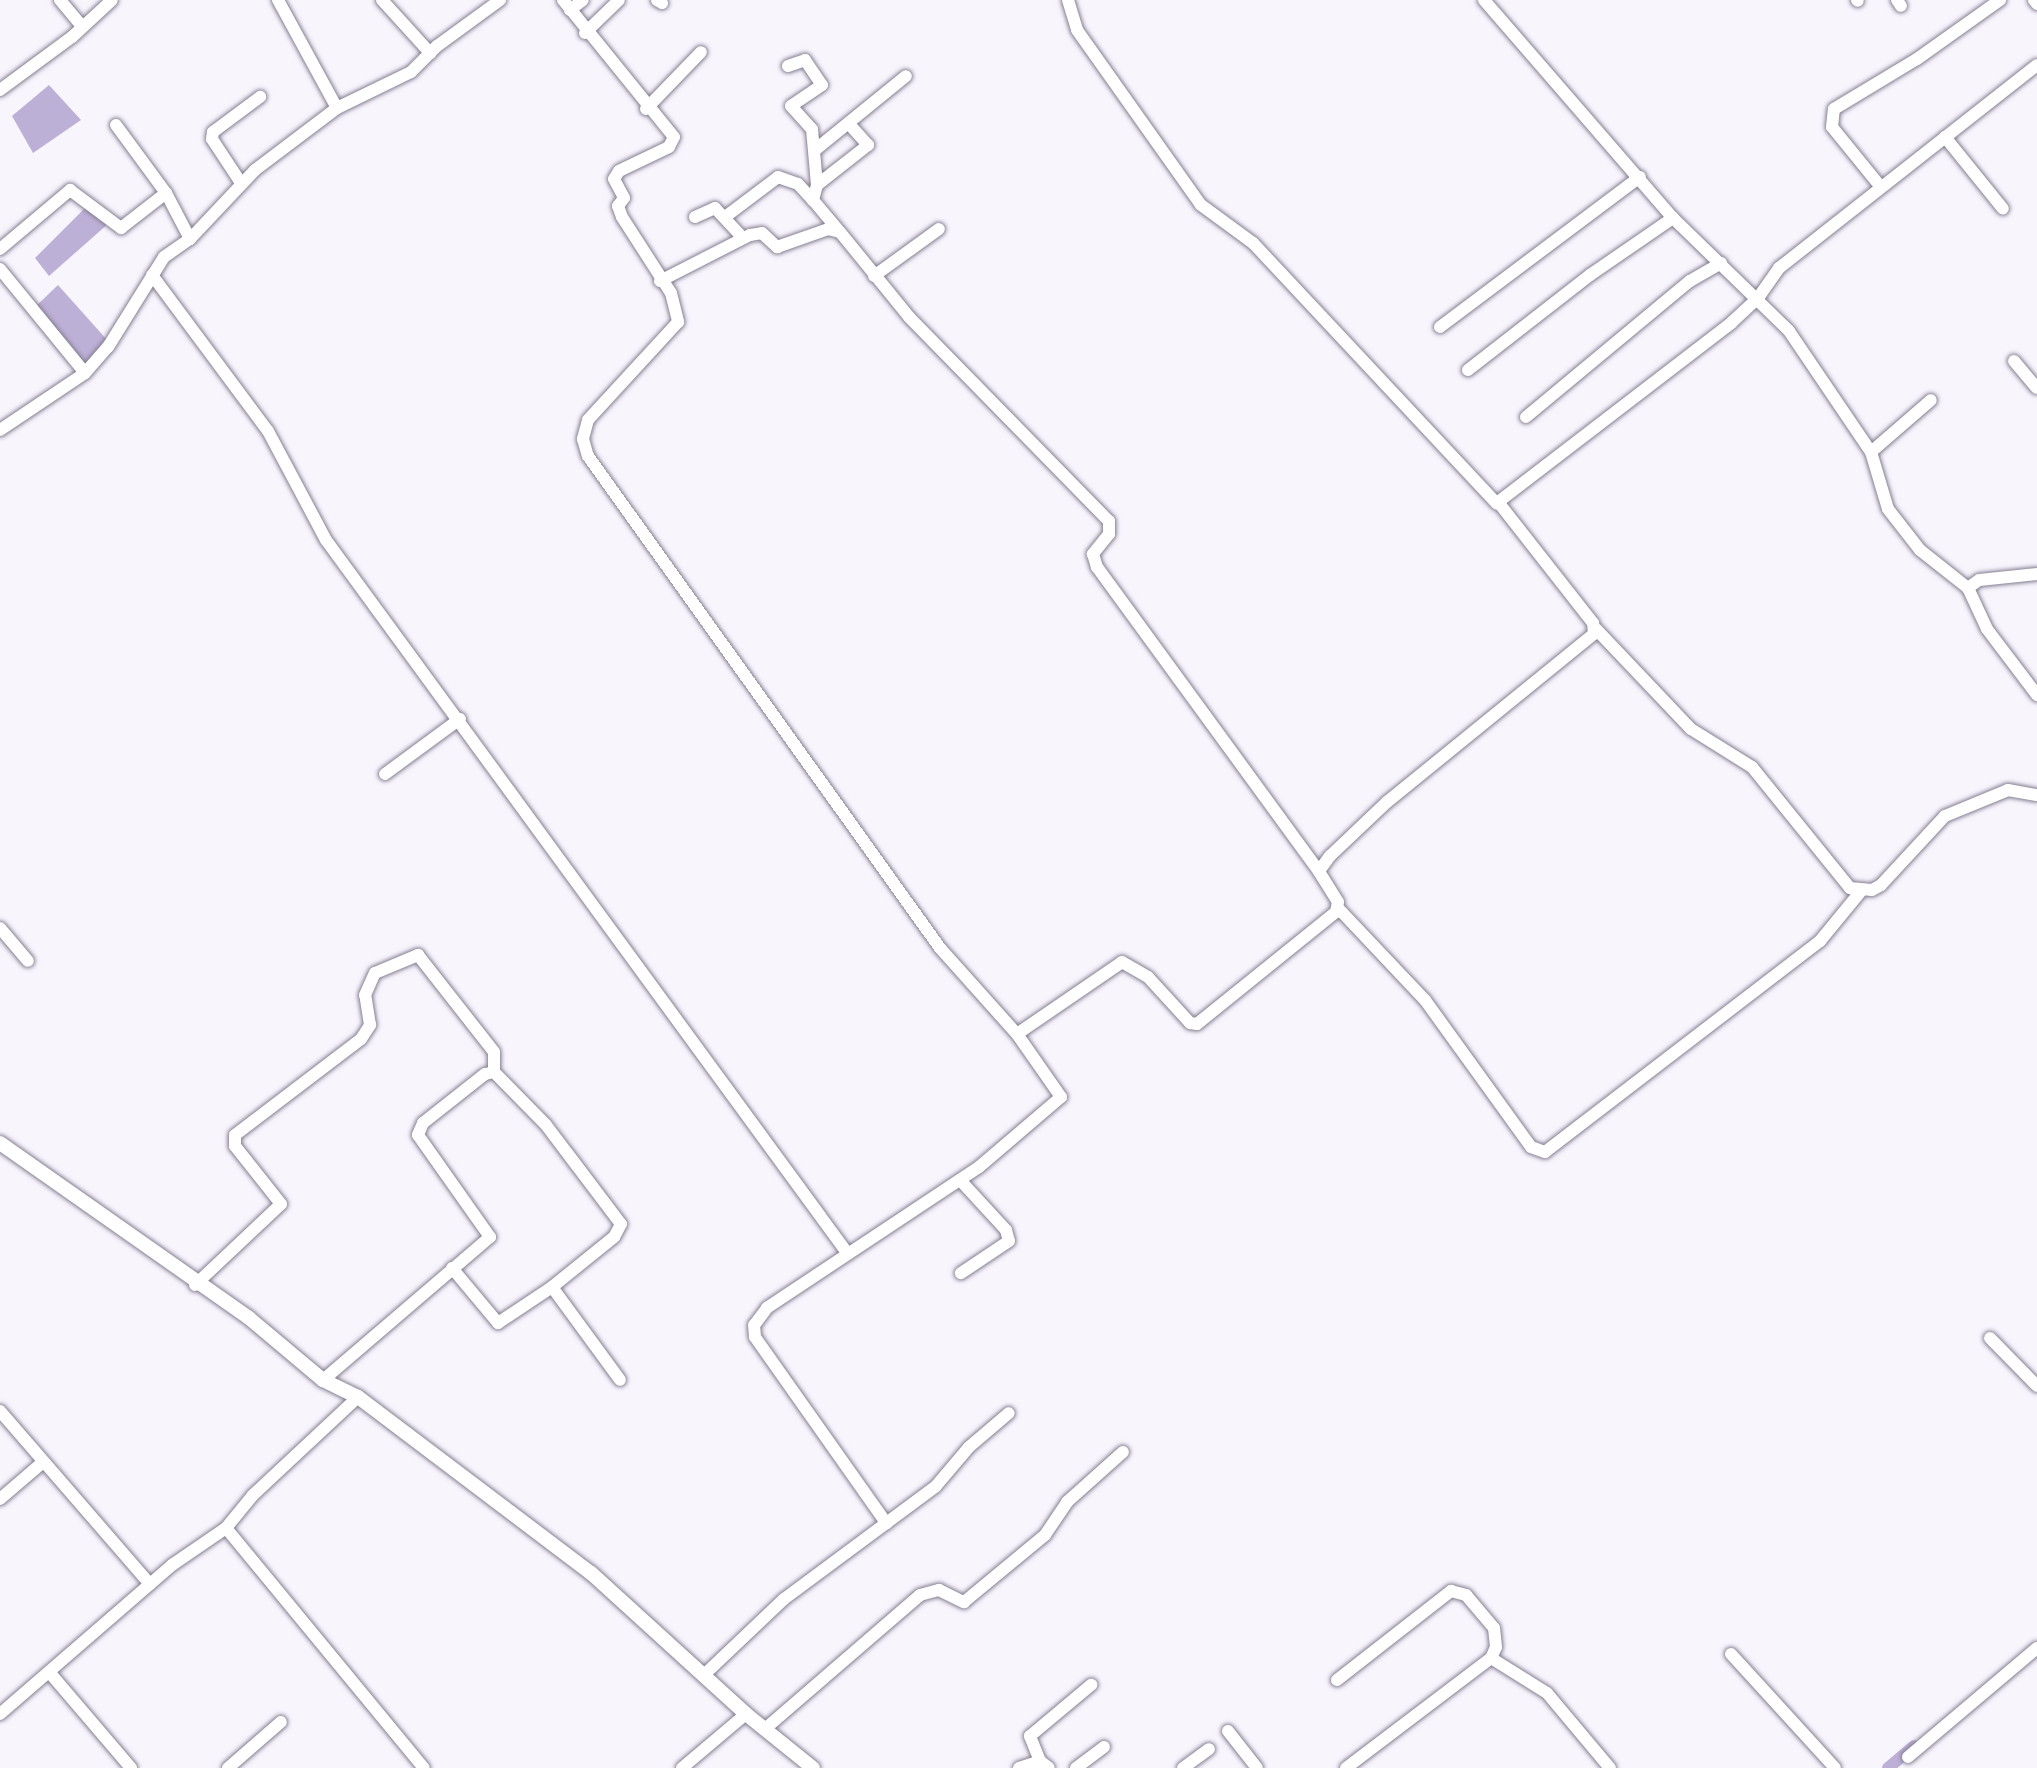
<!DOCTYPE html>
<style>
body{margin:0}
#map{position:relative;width:2037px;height:1768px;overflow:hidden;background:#f8f5fd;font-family:Inter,sans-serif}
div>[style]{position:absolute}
.water>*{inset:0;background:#bdb0d7}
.canal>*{height:12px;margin:-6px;padding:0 6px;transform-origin:6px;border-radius:6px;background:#bdb0d7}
.roads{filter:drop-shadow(0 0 2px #847e91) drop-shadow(0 0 2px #847e91)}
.minor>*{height:12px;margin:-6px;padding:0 6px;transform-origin:6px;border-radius:6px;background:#fff}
.tertiary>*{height:14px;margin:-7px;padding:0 7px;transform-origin:7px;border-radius:7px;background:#fff}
span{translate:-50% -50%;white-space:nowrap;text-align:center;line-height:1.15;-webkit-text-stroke:8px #fff;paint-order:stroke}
</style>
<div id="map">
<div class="water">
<i style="clip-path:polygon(49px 85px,81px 120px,33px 153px,12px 116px)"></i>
<i style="clip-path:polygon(88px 205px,109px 223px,49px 276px,35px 258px)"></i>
<i style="clip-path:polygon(58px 285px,108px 341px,85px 367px,35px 307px)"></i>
</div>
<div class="canal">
<i style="left:1888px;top:1768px;width:34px;rotate:-40deg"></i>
</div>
<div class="roads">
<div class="minor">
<i style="left:60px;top:0;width:34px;rotate:50deg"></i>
<i style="left:278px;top:0;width:123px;rotate:61.4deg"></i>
<i style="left:382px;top:0;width:72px;rotate:47.8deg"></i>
<i style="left:563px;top:0;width:176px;rotate:51deg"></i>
<i style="left:674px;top:137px;width:11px;rotate:117deg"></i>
<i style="left:669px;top:147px;width:55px;rotate:154.4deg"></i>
<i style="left:619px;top:171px;width:9px;rotate:122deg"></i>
<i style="left:614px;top:179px;width:21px;rotate:62deg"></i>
<i style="left:624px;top:198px;width:10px;rotate:127deg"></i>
<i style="left:618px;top:206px;width:12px;rotate:70deg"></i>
<i style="left:622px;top:217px;width:90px;rotate:57.2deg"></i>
<i style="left:671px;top:293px;width:30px;rotate:76deg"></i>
<i style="left:678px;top:322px;width:133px;rotate:132.6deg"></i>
<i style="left:588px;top:420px;width:20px;rotate:105deg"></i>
<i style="left:583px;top:439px;width:18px;rotate:74deg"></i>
<i style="left:588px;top:456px;width:605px;rotate:54.42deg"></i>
<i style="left:940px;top:948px;width:115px;rotate:48.2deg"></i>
<i style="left:1017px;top:1034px;width:77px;rotate:55.1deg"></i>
<i style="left:1061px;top:1097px;width:108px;rotate:139.5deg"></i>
<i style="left:979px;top:1167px;width:255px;rotate:146.4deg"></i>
<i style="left:767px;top:1308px;width:21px;rotate:127deg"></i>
<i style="left:754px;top:1325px;width:12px;rotate:85deg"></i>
<i style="left:755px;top:1337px;width:228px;rotate:54.8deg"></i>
<i style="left:657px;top:0;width:6px;rotate:31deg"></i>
<i style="left:1068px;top:0;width:31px;rotate:73deg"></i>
<i style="left:1077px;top:30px;width:214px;rotate:54.7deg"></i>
<i style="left:1201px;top:205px;width:64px;rotate:36.2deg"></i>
<i style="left:1253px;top:243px;width:357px;rotate:46.9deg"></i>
<i style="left:1484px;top:0;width:289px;rotate:49.1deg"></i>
<i style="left:1673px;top:218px;width:162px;rotate:44.2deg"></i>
<i style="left:1789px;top:331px;width:146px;rotate:55.9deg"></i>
<i style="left:1871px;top:452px;width:79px;rotate:-40.9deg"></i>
<i style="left:1857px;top:0;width:1px;rotate:45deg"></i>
<i style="left:1897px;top:0;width:7px;rotate:56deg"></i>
<i style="left:2034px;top:0;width:5px;rotate:53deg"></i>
<i style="left:570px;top:10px;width:16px;rotate:-38deg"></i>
<i style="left:585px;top:33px;width:47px;rotate:-44.1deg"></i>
<i style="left:788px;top:66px;width:18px;rotate:-19deg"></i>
<i style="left:805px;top:60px;width:30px;rotate:56deg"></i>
<i style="left:822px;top:85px;width:37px;rotate:146deg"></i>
<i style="left:791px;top:106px;width:31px;rotate:48deg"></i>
<i style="left:812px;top:129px;width:56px;rotate:84.9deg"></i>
<i style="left:817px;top:185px;width:16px;rotate:105deg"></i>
<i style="left:813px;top:200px;width:38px;rotate:50deg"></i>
<i style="left:0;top:90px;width:89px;rotate:-36.4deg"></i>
<i style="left:72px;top:37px;width:54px;rotate:-42.8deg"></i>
<i style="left:646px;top:109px;width:79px;rotate:-46deg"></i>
<i style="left:116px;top:125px;width:84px;rotate:53.7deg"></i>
<i style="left:166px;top:193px;width:52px;rotate:62.4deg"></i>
<i style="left:1945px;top:137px;width:92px;rotate:51.1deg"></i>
<i style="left:815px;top:150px;width:117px;rotate:-39.1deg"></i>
<i style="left:241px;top:183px;width:53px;rotate:-123.4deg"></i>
<i style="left:212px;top:139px;width:7px;rotate:-82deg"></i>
<i style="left:213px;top:132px;width:59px;rotate:-36.7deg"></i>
<i style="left:817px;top:185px;width:65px;rotate:-38.1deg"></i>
<i style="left:868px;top:145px;width:27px;rotate:-132deg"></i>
<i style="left:1880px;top:186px;width:76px;rotate:-129.1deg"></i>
<i style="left:1832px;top:127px;width:18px;rotate:-84deg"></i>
<i style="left:1834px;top:109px;width:97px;rotate:-31.1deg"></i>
<i style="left:1917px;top:59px;width:102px;rotate:-35.4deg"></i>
<i style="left:695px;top:217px;width:22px;rotate:-24deg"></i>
<i style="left:715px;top:208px;width:41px;rotate:47deg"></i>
<i style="left:725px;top:217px;width:66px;rotate:-37deg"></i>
<i style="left:778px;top:177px;width:21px;rotate:19deg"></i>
<i style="left:798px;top:184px;width:22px;rotate:47deg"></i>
<i style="left:0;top:249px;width:92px;rotate:-40.1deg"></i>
<i style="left:70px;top:190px;width:64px;rotate:36.7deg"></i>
<i style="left:121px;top:228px;width:57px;rotate:-37.9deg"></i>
<i style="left:0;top:269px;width:134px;rotate:50.7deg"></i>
<i style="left:152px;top:275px;width:194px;rotate:53.4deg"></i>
<i style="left:268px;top:431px;width:123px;rotate:62deg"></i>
<i style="left:326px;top:540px;width:884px;rotate:53.83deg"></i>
<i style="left:874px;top:276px;width:80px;rotate:-35.9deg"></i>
<i style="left:660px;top:281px;width:101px;rotate:-27.1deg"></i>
<i style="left:750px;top:235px;width:12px;rotate:-9deg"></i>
<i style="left:762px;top:233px;width:21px;rotate:43deg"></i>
<i style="left:777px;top:247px;width:54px;rotate:-19.4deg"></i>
<i style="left:828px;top:229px;width:12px;rotate:14deg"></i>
<i style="left:840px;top:232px;width:109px;rotate:50.9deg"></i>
<i style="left:909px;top:317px;width:286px;rotate:45.6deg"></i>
<i style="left:1109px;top:521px;width:13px;rotate:90deg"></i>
<i style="left:1109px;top:534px;width:26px;rotate:129deg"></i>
<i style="left:1093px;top:554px;width:14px;rotate:73deg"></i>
<i style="left:1097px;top:567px;width:376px;rotate:53.9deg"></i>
<i style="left:1440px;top:327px;width:250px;rotate:-36.9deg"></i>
<i style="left:2014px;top:361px;width:35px;rotate:50deg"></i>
<i style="left:1468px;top:370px;width:155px;rotate:-37.9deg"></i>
<i style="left:1590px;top:275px;width:101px;rotate:-34.5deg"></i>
<i style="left:1526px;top:417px;width:213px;rotate:-39.7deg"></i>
<i style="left:1690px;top:281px;width:36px;rotate:-30deg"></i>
<i style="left:0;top:430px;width:102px;rotate:-33.8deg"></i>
<i style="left:85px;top:373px;width:35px;rotate:-49deg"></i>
<i style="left:108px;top:347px;width:106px;rotate:-58.1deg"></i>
<i style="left:164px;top:257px;width:32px;rotate:-35deg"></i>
<i style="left:190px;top:239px;width:95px;rotate:-46.7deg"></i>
<i style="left:255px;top:170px;width:103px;rotate:-37.1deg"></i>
<i style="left:337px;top:108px;width:82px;rotate:-25.9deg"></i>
<i style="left:411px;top:72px;width:37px;rotate:-45deg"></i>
<i style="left:437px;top:46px;width:78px;rotate:-36.1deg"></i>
<i style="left:1871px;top:452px;width:59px;rotate:73.4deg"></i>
<i style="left:1888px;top:509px;width:52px;rotate:52deg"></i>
<i style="left:1920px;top:550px;width:61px;rotate:38.4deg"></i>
<i style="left:2037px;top:574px;width:58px;rotate:174.1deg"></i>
<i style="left:1979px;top:580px;width:14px;rotate:144deg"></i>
<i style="left:1968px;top:588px;width:45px;rotate:65.1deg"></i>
<i style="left:1987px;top:629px;width:83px;rotate:52.9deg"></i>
<i style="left:1596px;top:629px;width:138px;rotate:46.5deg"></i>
<i style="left:1691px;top:729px;width:72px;rotate:31.9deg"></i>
<i style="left:1752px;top:767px;width:156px;rotate:51deg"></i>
<i style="left:1850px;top:888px;width:22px;rotate:5deg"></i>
<i style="left:1872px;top:890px;width:10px;rotate:-29deg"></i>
<i style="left:1881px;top:885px;width:94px;rotate:-47.2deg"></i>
<i style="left:1945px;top:816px;width:68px;rotate:-22.4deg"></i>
<i style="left:2008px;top:790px;width:29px;rotate:10deg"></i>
<i style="left:385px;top:774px;width:93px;rotate:-36.3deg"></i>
<i style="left:1338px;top:908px;width:127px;rotate:46.6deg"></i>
<i style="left:1425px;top:1000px;width:181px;rotate:54.2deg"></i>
<i style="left:1531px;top:1147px;width:15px;rotate:20deg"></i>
<i style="left:1545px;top:1152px;width:347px;rotate:-37.5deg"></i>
<i style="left:1820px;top:941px;width:65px;rotate:-50.6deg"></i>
<i style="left:0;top:928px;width:43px;rotate:49.7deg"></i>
<i style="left:1017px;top:1034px;width:127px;rotate:-34.4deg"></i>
<i style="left:1122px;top:962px;width:30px;rotate:30deg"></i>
<i style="left:1148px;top:977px;width:62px;rotate:47.6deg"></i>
<i style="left:1190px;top:1023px;width:7px;rotate:8deg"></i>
<i style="left:1197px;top:1024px;width:179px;rotate:-38.9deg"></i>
<i style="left:1336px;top:912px;width:10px;rotate:-79deg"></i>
<i style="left:1338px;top:902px;width:36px;rotate:-122deg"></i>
<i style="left:1319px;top:871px;width:19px;rotate:-54deg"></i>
<i style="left:1330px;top:856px;width:79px;rotate:-43.5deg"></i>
<i style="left:1387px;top:802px;width:267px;rotate:-39.1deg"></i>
<i style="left:1594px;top:634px;width:11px;rotate:-95deg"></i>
<i style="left:1593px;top:623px;width:154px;rotate:-128.1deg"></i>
<i style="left:1498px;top:502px;width:294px;rotate:-37.5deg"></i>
<i style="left:1731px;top:323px;width:37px;rotate:-43deg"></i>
<i style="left:1758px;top:298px;width:37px;rotate:-55deg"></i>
<i style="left:1779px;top:268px;width:328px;rotate:-38.2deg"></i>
<i style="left:494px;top:1072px;width:74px;rotate:45.5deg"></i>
<i style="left:546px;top:1125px;width:124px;rotate:52.9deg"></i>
<i style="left:621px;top:1224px;width:15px;rotate:118deg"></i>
<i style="left:614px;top:1237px;width:80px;rotate:141.1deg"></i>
<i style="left:960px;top:1180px;width:68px;rotate:47.4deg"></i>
<i style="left:1006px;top:1230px;width:11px;rotate:75deg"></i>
<i style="left:1009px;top:1241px;width:58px;rotate:146.3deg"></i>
<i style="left:452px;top:1268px;width:72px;rotate:50.1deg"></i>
<i style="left:498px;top:1323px;width:65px;rotate:-33.7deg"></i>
<i style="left:552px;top:1287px;width:115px;rotate:53.8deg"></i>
<i style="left:195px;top:1285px;width:118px;rotate:-43.3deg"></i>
<i style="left:281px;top:1204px;width:74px;rotate:-128.4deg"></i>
<i style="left:235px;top:1146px;width:11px;rotate:-90deg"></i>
<i style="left:235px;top:1135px;width:158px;rotate:-37.3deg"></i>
<i style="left:361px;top:1039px;width:17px;rotate:-57deg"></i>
<i style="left:370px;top:1025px;width:30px;rotate:-99deg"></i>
<i style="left:365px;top:995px;width:24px;rotate:-66deg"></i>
<i style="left:375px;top:973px;width:47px;rotate:-22.7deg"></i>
<i style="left:418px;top:955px;width:123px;rotate:51.9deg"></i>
<i style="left:494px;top:1052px;width:20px;rotate:90deg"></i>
<i style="left:494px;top:1072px;width:9px;rotate:167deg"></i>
<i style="left:485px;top:1074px;width:79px;rotate:141.7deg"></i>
<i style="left:423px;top:1123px;width:13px;rotate:113deg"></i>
<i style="left:418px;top:1135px;width:125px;rotate:54.8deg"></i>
<i style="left:490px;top:1237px;width:220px;rotate:139.4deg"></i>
<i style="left:1990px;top:1338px;width:67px;rotate:45.6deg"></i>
<i style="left:0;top:1411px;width:229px;rotate:49.1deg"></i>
<i style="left:0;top:1499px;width:57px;rotate:-40.7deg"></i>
<i style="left:226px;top:1528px;width:311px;rotate:50.5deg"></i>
<i style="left:1731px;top:1654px;width:154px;rotate:47.6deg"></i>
<i style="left:1491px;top:1658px;width:66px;rotate:32deg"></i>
<i style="left:1547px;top:1693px;width:98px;rotate:50deg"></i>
<i style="left:50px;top:1673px;width:125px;rotate:49.5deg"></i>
<i style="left:706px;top:1673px;width:108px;rotate:-43.5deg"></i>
<i style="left:784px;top:1599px;width:189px;rotate:-36.6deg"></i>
<i style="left:936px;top:1486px;width:51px;rotate:-49.8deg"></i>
<i style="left:969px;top:1447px;width:52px;rotate:-40.4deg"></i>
<i style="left:1337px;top:1680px;width:145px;rotate:-38deg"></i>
<i style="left:1451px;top:1591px;width:16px;rotate:15deg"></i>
<i style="left:1466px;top:1595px;width:43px;rotate:49.7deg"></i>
<i style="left:1494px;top:1628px;width:19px;rotate:84deg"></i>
<i style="left:1496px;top:1647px;width:12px;rotate:114deg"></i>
<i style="left:1491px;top:1658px;width:182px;rotate:142.8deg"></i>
<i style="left:0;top:1714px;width:228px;rotate:-40.9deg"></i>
<i style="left:172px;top:1565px;width:65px;rotate:-34.4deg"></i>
<i style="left:226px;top:1528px;width:43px;rotate:-50.7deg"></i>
<i style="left:253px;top:1495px;width:144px;rotate:-43deg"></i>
<i style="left:766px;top:1728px;width:203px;rotate:-40.8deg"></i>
<i style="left:920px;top:1595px;width:20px;rotate:-15deg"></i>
<i style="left:939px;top:1590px;width:28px;rotate:26deg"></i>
<i style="left:964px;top:1602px;width:105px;rotate:-39.6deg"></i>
<i style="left:1045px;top:1535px;width:40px;rotate:-56deg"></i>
<i style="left:1067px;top:1502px;width:75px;rotate:-41.8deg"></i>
<i style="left:1228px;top:1731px;width:47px;rotate:51.9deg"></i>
<i style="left:1908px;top:1757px;width:169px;rotate:-40.2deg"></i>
<i style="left:1040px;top:1761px;width:27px;rotate:-112deg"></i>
<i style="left:1030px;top:1736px;width:80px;rotate:-39.9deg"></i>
<i style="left:228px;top:1768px;width:70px;rotate:-41deg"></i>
<i style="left:682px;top:1768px;width:84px;rotate:-40.2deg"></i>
<i style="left:1019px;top:1768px;width:22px;rotate:-18deg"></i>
<i style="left:1040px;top:1761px;width:11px;rotate:38deg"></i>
<i style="left:1076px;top:1768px;width:35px;rotate:-37deg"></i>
<i style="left:1183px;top:1768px;width:32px;rotate:-36deg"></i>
</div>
<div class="tertiary">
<i style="left:0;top:1143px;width:304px;rotate:35.1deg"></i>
<i style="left:249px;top:1318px;width:97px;rotate:40deg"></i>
<i style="left:323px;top:1380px;width:39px;rotate:26deg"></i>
<i style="left:358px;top:1397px;width:292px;rotate:37.1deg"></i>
<i style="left:591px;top:1573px;width:210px;rotate:42.3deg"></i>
<i style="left:746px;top:1714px;width:86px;rotate:38.9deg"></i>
</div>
</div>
</div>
